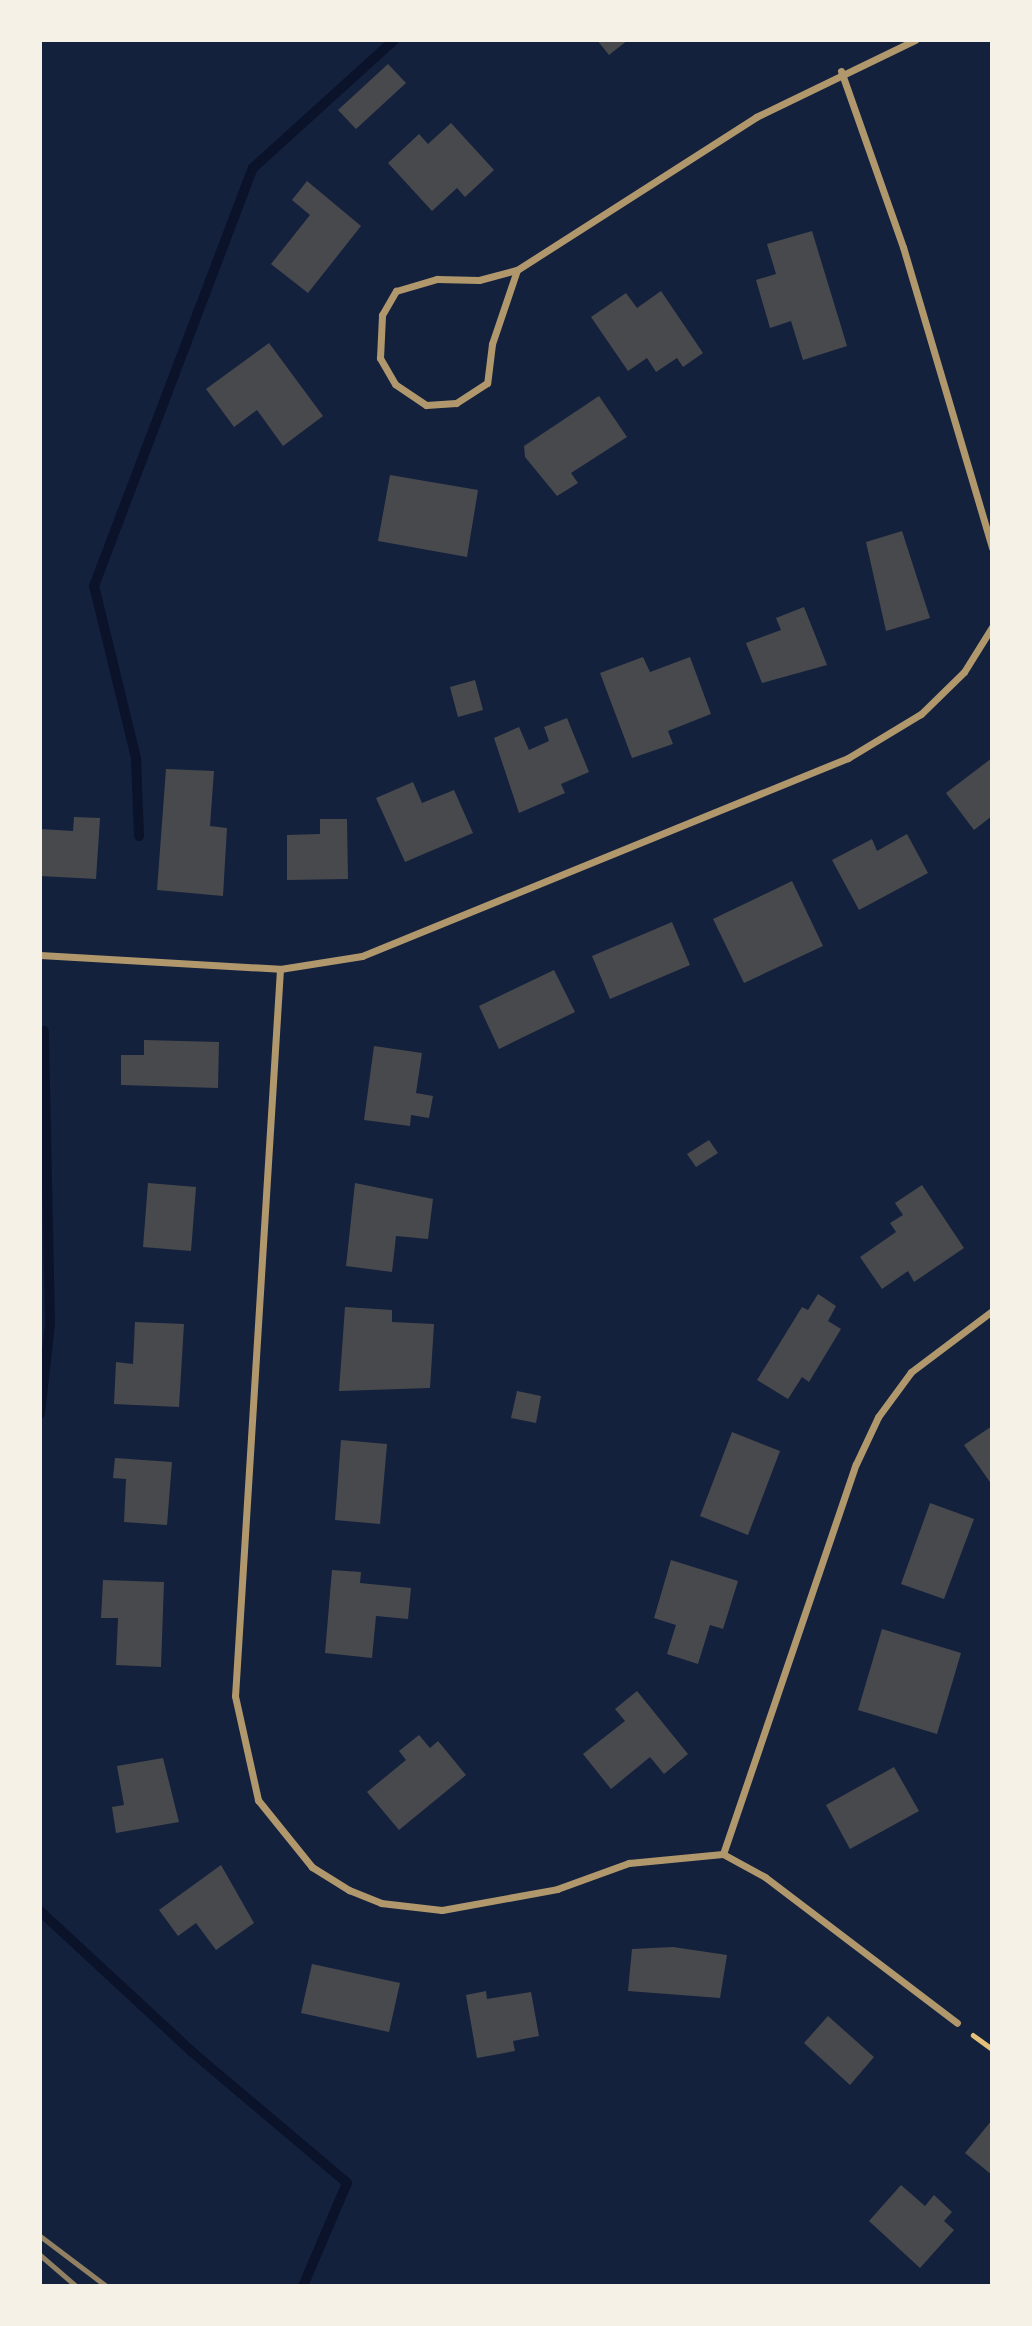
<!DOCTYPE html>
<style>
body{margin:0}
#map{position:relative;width:1032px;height:2326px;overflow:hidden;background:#14213d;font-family:"Golos Text",sans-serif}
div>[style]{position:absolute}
.stream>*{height:10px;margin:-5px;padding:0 5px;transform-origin:5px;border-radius:5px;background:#0b132b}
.building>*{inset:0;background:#48494c}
.path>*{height:4.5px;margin:-2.25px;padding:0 2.25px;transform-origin:2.25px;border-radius:2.25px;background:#e5c07b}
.minor>*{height:7px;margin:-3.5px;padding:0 3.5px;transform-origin:3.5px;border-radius:3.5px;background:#b1986c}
.rail>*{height:5px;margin:-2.5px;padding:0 2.5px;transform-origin:2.5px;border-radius:2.5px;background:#918062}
span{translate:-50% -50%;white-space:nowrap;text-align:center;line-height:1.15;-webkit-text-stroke:7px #f6f1e7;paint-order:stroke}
.frame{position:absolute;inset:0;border:42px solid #f6f1e7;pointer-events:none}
</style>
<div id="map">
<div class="stream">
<i style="left:139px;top:836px;width:78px;rotate:-92.2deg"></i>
<i style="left:136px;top:758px;width:177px;rotate:-103.7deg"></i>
<i style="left:94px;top:586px;width:447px;rotate:-69.2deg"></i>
<i style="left:253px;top:168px;width:190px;rotate:-42.2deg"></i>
<i style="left:40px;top:1414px;width:91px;rotate:-83.7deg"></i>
<i style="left:50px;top:1324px;width:293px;rotate:-91.2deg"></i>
<i style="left:40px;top:1911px;width:206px;rotate:42.8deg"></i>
<i style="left:191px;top:2051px;width:204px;rotate:40.2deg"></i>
<i style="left:347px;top:2183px;width:112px;rotate:113.1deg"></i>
</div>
<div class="building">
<i style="clip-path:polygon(597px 40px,628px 40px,609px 55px)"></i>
<i style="clip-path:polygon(388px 64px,406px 83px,356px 129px,338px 110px)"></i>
<i style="clip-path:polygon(451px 123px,494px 170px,465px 197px,457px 188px,432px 211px,388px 163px,419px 134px,428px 144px)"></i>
<i style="clip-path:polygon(307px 181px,361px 226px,308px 293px,271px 264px,310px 215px,292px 200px)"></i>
<i style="clip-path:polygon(812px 231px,847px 346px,803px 360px,791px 321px,770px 328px,756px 280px,776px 274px,767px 244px)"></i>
<i style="clip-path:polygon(661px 291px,703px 353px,683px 367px,677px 358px,656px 372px,647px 358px,628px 371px,591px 317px,626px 293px,637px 308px)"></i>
<i style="clip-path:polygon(269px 343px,323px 416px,283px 446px,257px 410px,234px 427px,206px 389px)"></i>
<i style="clip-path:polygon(599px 396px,627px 437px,571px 473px,578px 483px,557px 496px,525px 457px,524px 446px)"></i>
<i style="clip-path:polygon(390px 475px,478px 490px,467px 557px,378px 541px)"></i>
<i style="clip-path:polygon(902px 531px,930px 618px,886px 631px,866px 542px)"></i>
<i style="clip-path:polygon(804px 607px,827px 665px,762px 683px,746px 643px,781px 630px,776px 618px)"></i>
<i style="clip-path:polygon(643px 657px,650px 672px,690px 657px,711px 714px,668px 731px,673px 744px,632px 758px,600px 673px)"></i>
<i style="clip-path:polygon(475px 680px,483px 710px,458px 717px,450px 687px)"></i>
<i style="clip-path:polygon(567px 718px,589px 772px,561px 784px,565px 793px,519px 813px,494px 738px,519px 727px,529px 750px,549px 741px,544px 727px)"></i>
<i style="clip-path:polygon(992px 758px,992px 816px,974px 830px,946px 793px)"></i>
<i style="clip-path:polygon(166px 769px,214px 771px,210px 826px,227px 828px,223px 896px,157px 890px)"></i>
<i style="clip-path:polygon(413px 782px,422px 803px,454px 790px,473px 833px,405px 862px,376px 798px)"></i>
<i style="clip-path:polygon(74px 817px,100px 818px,96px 879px,40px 876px,40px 829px,73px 831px)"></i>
<i style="clip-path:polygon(320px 819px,347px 819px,348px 879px,287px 880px,287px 835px,320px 834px)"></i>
<i style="clip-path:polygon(907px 834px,928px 873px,859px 910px,832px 860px,872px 839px,877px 851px)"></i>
<i style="clip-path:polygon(792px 881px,823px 946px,744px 983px,713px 919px)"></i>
<i style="clip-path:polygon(672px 922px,690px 965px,610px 999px,592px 956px)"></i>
<i style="clip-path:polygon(554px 970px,575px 1012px,499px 1049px,479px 1006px)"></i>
<i style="clip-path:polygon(144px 1040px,219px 1042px,218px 1088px,121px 1085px,121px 1055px,144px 1055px)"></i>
<i style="clip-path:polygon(374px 1046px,422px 1053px,416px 1093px,433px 1096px,429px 1118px,411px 1115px,410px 1126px,364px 1120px)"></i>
<i style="clip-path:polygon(709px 1140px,718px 1153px,696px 1167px,687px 1154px)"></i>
<i style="clip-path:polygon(148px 1183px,196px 1187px,191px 1251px,143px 1247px)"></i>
<i style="clip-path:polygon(355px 1183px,433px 1199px,428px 1239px,396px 1236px,392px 1272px,346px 1266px)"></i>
<i style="clip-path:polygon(922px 1185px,964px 1248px,914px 1282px,908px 1271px,882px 1289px,860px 1257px,896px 1232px,890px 1223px,903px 1215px,895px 1203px)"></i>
<i style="clip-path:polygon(818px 1294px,836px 1306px,828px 1321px,841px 1329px,809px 1382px,802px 1377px,788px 1399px,757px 1380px,802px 1307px,808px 1310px)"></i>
<i style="clip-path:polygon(345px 1307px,392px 1310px,392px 1322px,434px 1324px,430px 1388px,339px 1391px)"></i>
<i style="clip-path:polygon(135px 1322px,184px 1324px,179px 1407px,114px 1404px,116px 1362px,133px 1364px)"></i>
<i style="clip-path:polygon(517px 1391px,541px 1396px,536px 1423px,511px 1418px)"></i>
<i style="clip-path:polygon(992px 1426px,992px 1485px,964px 1445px)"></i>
<i style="clip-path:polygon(732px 1432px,780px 1451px,748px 1535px,700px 1516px)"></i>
<i style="clip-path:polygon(341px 1440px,387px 1444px,380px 1524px,335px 1520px)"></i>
<i style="clip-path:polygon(115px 1458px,172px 1462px,167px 1525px,124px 1522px,126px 1479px,113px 1478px)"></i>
<i style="clip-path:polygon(930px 1503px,974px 1519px,944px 1599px,901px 1584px)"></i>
<i style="clip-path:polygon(671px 1560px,738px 1581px,723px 1629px,710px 1625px,698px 1664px,667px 1654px,676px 1625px,654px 1618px)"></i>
<i style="clip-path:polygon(332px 1570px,361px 1572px,360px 1583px,411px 1588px,408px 1619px,376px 1616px,372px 1658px,325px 1653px)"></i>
<i style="clip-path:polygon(103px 1580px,164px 1582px,161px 1667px,116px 1665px,118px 1618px,101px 1618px)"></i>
<i style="clip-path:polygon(882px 1629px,961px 1653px,937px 1734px,858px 1710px)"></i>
<i style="clip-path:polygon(637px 1691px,688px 1754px,664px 1774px,650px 1757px,611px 1789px,583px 1754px,625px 1721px,615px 1709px)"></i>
<i style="clip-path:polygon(419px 1735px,430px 1748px,438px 1741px,466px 1775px,399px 1830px,367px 1792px,406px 1760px,399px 1751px)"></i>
<i style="clip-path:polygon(163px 1758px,179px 1822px,116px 1833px,112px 1807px,124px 1805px,117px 1766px)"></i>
<i style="clip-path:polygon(894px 1767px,919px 1811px,850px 1849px,826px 1805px)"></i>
<i style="clip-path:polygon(221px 1865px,254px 1923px,216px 1950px,196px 1923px,178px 1936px,159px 1910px)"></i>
<i style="clip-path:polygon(673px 1947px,727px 1955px,720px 1998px,628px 1991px,632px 1949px)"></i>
<i style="clip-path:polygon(312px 1964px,400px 1983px,389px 2032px,301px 2013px)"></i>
<i style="clip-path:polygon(486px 1991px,487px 1999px,531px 1992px,539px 2036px,513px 2041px,515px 2051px,477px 2058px,466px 1995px)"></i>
<i style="clip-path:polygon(828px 2016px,874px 2057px,850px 2085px,804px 2043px)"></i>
<i style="clip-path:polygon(992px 2120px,992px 2175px,965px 2153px)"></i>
<i style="clip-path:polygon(901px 2185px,925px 2206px,934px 2195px,952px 2212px,944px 2221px,954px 2230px,920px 2268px,869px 2221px)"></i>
</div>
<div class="path">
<i style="left:973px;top:2035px;width:24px;rotate:36deg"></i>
</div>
<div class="minor">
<i style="left:841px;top:71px;width:187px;rotate:70.6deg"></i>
<i style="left:903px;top:247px;width:314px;rotate:73.5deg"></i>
<i style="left:517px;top:270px;width:78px;rotate:108.7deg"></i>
<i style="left:492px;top:344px;width:39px;rotate:97deg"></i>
<i style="left:487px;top:383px;width:37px;rotate:147deg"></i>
<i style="left:456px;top:403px;width:30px;rotate:176deg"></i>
<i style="left:426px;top:405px;width:37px;rotate:-146deg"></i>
<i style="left:395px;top:384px;width:30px;rotate:-120deg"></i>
<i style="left:380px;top:358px;width:43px;rotate:-87.3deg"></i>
<i style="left:382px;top:315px;width:28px;rotate:-60deg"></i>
<i style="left:396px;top:291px;width:43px;rotate:-16.3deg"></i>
<i style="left:437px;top:279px;width:42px;rotate:1.4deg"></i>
<i style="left:479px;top:280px;width:39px;rotate:-15deg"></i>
<i style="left:517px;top:270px;width:284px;rotate:-32.6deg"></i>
<i style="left:756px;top:117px;width:177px;rotate:-25.8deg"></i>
<i style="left:40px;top:955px;width:240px;rotate:3.3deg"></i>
<i style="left:280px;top:969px;width:83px;rotate:-9deg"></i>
<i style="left:362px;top:956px;width:525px;rotate:-22.17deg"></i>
<i style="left:848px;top:758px;width:85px;rotate:-31.1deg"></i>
<i style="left:921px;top:714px;width:60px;rotate:-44.3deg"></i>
<i style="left:964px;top:672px;width:53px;rotate:-58.1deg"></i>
<i style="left:280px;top:969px;width:728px;rotate:93.54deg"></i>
<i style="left:235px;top:1696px;width:107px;rotate:77.5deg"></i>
<i style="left:258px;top:1800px;width:86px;rotate:51.1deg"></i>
<i style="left:312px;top:1867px;width:44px;rotate:31.9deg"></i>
<i style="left:349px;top:1890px;width:35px;rotate:22deg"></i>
<i style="left:381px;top:1903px;width:61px;rotate:6.5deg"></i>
<i style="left:442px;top:1910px;width:117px;rotate:-10.3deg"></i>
<i style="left:557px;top:1889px;width:77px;rotate:-19.9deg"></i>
<i style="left:629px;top:1863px;width:94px;rotate:-5.5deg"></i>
<i style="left:723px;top:1854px;width:412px;rotate:-71.2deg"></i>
<i style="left:856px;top:1464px;width:52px;rotate:-64.9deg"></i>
<i style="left:878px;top:1417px;width:56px;rotate:-53.7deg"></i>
<i style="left:911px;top:1372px;width:101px;rotate:-37deg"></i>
<i style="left:723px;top:1854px;width:48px;rotate:28.7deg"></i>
<i style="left:765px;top:1877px;width:241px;rotate:37.2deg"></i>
</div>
<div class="rail">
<i style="left:40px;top:2236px;width:83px;rotate:37.1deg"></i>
<i style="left:40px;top:2255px;width:48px;rotate:40.7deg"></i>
</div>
<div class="frame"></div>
</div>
